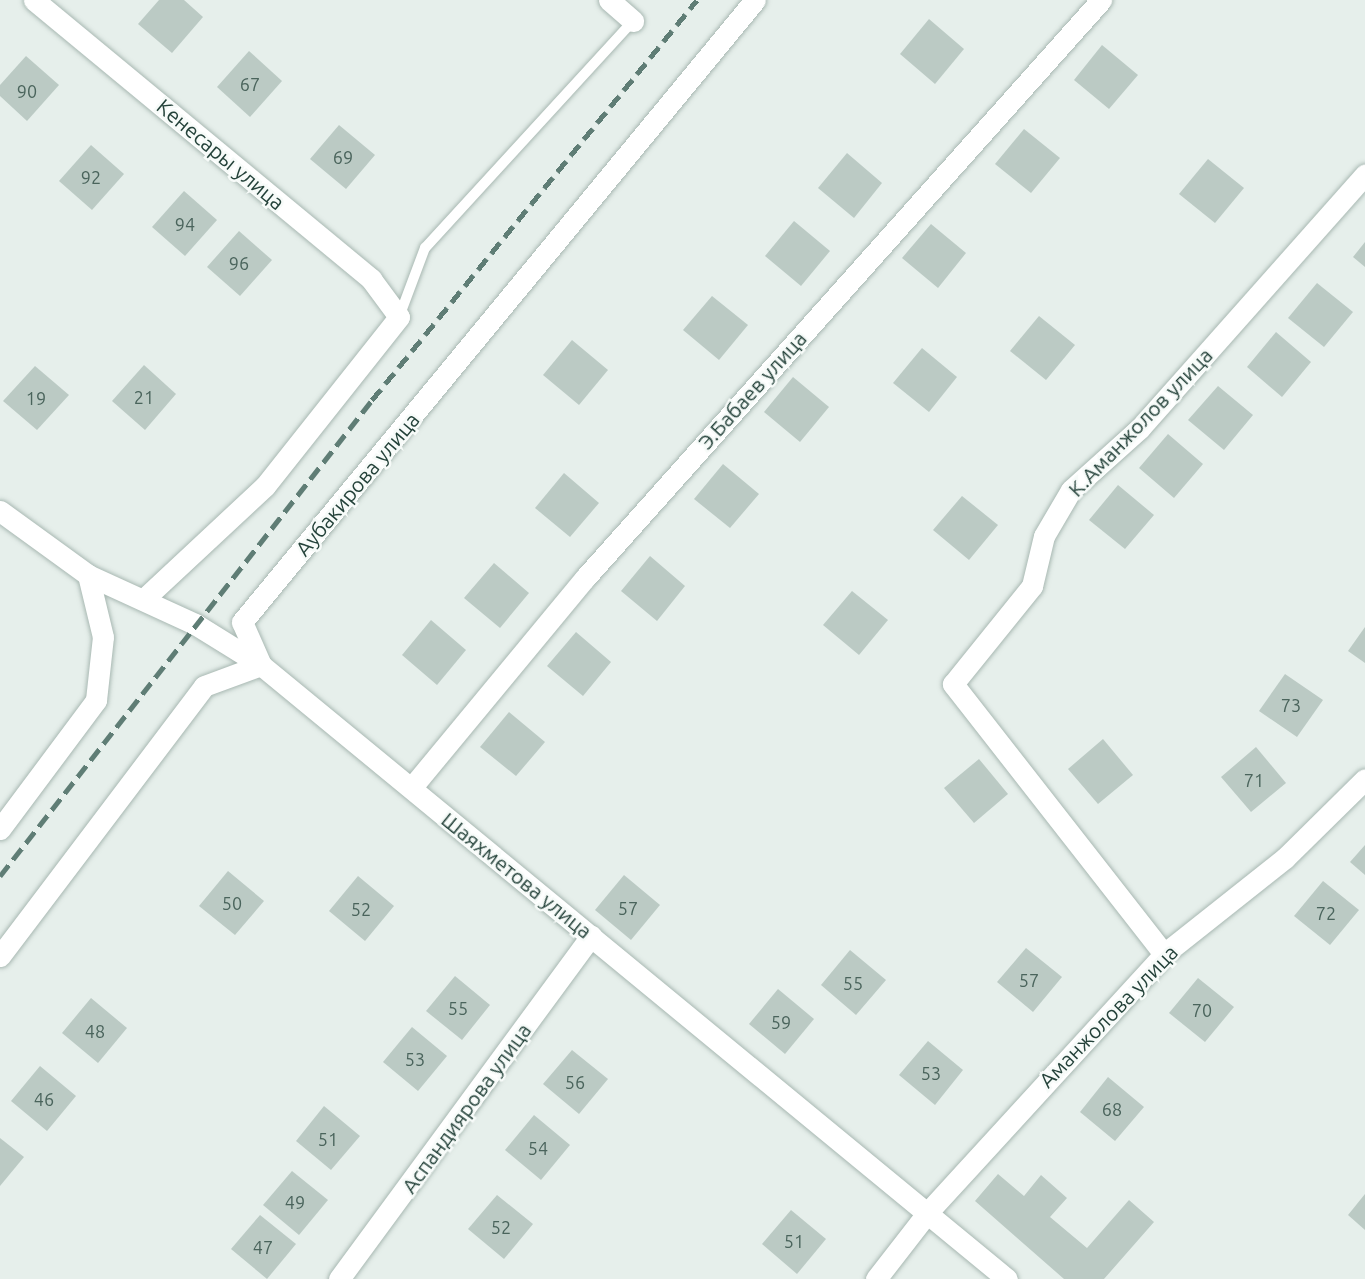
<!DOCTYPE html>
<meta charset="utf-8">
<style>
body{margin:0}
#map{position:relative;width:1365px;height:1279px;overflow:hidden;background:#e6efeb;font-family:Ubuntu,sans-serif}
div>[style]{position:absolute}
.building>*{inset:0;background:#bbcac4}
.roads{filter:drop-shadow(0 0 2px #a8b8b2) drop-shadow(0 0 2px #a8b8b2)}
.service>*{height:10px;margin:-5px;padding:0 5px;transform-origin:5px;border-radius:5px;background:#fff}
.minor>*{height:21px;margin:-10.5px;padding:0 10.5px;transform-origin:10.5px;border-radius:10.5px;background:#fff}
.rail>*{height:5px;margin-top:-2.5px;transform-origin:0;background:repeating-linear-gradient(90deg,#5f7d75 0 14px,transparent 0 21px)}
span{translate:-50% -50%;white-space:nowrap;text-align:center;line-height:1.15;-webkit-text-stroke:5px #f7fbf9;paint-order:stroke}
.number-label{font-size:18px;color:#4a645c}
.number-label span{-webkit-text-stroke-width:0}
.street-label{font-size:21px;color:#24423a}
</style>
<div id="map">
<div class="building">
<i style="clip-path:polygon(159px 0,184px 0,203px 17px,172px 53px,138px 24px)"></i>
<i style="clip-path:polygon(929px 19px,964px 49px,935px 84px,900px 54px)"></i>
<i style="clip-path:polygon(1102px 45px,1138px 75px,1109px 109px,1074px 80px)"></i>
<i style="clip-path:polygon(249px 51px,282px 81px,250px 117px,217px 87px)"></i>
<i style="clip-path:polygon(26px 56px,59px 85px,27px 121px,0 96px,0 85px)"></i>
<i style="clip-path:polygon(339px 125px,375px 155px,346px 189px,310px 159px)"></i>
<i style="clip-path:polygon(1024px 129px,1060px 158px,1031px 193px,995px 164px)"></i>
<i style="clip-path:polygon(91px 145px,124px 174px,92px 210px,59px 181px)"></i>
<i style="clip-path:polygon(847px 153px,882px 183px,854px 218px,818px 188px)"></i>
<i style="clip-path:polygon(1208px 159px,1244px 188px,1215px 223px,1179px 194px)"></i>
<i style="clip-path:polygon(184px 191px,217px 220px,185px 256px,152px 227px)"></i>
<i style="clip-path:polygon(794px 221px,830px 251px,801px 286px,765px 256px)"></i>
<i style="clip-path:polygon(931px 224px,966px 253px,938px 288px,902px 258px)"></i>
<i style="clip-path:polygon(239px 231px,272px 260px,240px 296px,207px 267px)"></i>
<i style="clip-path:polygon(1365px 242px,1365px 267px,1353px 257px)"></i>
<i style="clip-path:polygon(1317px 283px,1353px 312px,1324px 347px,1288px 318px)"></i>
<i style="clip-path:polygon(712px 296px,748px 325px,719px 360px,683px 330px)"></i>
<i style="clip-path:polygon(1039px 316px,1075px 345px,1046px 380px,1010px 351px)"></i>
<i style="clip-path:polygon(1276px 332px,1311px 362px,1282px 397px,1247px 367px)"></i>
<i style="clip-path:polygon(572px 340px,608px 370px,579px 405px,543px 375px)"></i>
<i style="clip-path:polygon(922px 348px,957px 377px,929px 412px,893px 383px)"></i>
<i style="clip-path:polygon(144px 365px,176px 394px,145px 430px,112px 401px)"></i>
<i style="clip-path:polygon(35px 366px,69px 395px,37px 430px,3px 401px)"></i>
<i style="clip-path:polygon(793px 377px,829px 407px,800px 442px,764px 412px)"></i>
<i style="clip-path:polygon(1218px 386px,1253px 415px,1224px 450px,1188px 420px)"></i>
<i style="clip-path:polygon(1168px 434px,1203px 464px,1174px 498px,1139px 468px)"></i>
<i style="clip-path:polygon(723px 464px,759px 494px,730px 528px,694px 499px)"></i>
<i style="clip-path:polygon(564px 473px,599px 503px,570px 537px,535px 508px)"></i>
<i style="clip-path:polygon(1118px 485px,1154px 515px,1125px 549px,1089px 520px)"></i>
<i style="clip-path:polygon(962px 496px,998px 525px,969px 560px,933px 530px)"></i>
<i style="clip-path:polygon(650px 556px,685px 586px,657px 621px,621px 591px)"></i>
<i style="clip-path:polygon(494px 563px,529px 593px,500px 628px,464px 598px)"></i>
<i style="clip-path:polygon(852px 591px,888px 620px,859px 655px,823px 625px)"></i>
<i style="clip-path:polygon(431px 620px,466px 650px,437px 685px,402px 655px)"></i>
<i style="clip-path:polygon(1365px 627px,1365px 663px,1348px 651px)"></i>
<i style="clip-path:polygon(576px 632px,611px 662px,583px 696px,547px 666px)"></i>
<i style="clip-path:polygon(1285px 674px,1323px 700px,1297px 737px,1259px 711px)"></i>
<i style="clip-path:polygon(509px 712px,545px 742px,516px 776px,480px 747px)"></i>
<i style="clip-path:polygon(1103px 739px,1133px 775px,1098px 804px,1068px 769px)"></i>
<i style="clip-path:polygon(1256px 747px,1286px 783px,1251px 812px,1221px 777px)"></i>
<i style="clip-path:polygon(979px 759px,1008px 794px,974px 823px,944px 788px)"></i>
<i style="clip-path:polygon(1365px 845px,1365px 875px,1350px 862px)"></i>
<i style="clip-path:polygon(228px 871px,264px 901px,235px 935px,199px 906px)"></i>
<i style="clip-path:polygon(624px 875px,660px 905px,631px 940px,595px 910px)"></i>
<i style="clip-path:polygon(358px 876px,394px 906px,365px 941px,329px 911px)"></i>
<i style="clip-path:polygon(1323px 881px,1359px 910px,1330px 945px,1294px 916px)"></i>
<i style="clip-path:polygon(1026px 948px,1062px 977px,1033px 1012px,997px 982px)"></i>
<i style="clip-path:polygon(850px 950px,886px 980px,856px 1015px,821px 985px)"></i>
<i style="clip-path:polygon(455px 976px,490px 1005px,462px 1040px,426px 1011px)"></i>
<i style="clip-path:polygon(1198px 978px,1234px 1007px,1205px 1042px,1169px 1013px)"></i>
<i style="clip-path:polygon(778px 989px,814px 1019px,785px 1054px,749px 1024px)"></i>
<i style="clip-path:polygon(91px 998px,127px 1028px,98px 1063px,62px 1033px)"></i>
<i style="clip-path:polygon(412px 1027px,447px 1056px,418px 1091px,383px 1062px)"></i>
<i style="clip-path:polygon(928px 1041px,963px 1070px,935px 1105px,899px 1075px)"></i>
<i style="clip-path:polygon(572px 1050px,608px 1079px,579px 1114px,543px 1084px)"></i>
<i style="clip-path:polygon(40px 1066px,76px 1096px,47px 1131px,11px 1101px)"></i>
<i style="clip-path:polygon(1108px 1077px,1144px 1107px,1115px 1141px,1080px 1112px)"></i>
<i style="clip-path:polygon(324px 1106px,360px 1136px,331px 1170px,296px 1141px)"></i>
<i style="clip-path:polygon(534px 1115px,570px 1145px,541px 1180px,505px 1150px)"></i>
<i style="clip-path:polygon(0 1138px,24px 1157px,0 1186px)"></i>
<i style="clip-path:polygon(292px 1171px,328px 1200px,299px 1235px,263px 1205px)"></i>
<i style="clip-path:polygon(998px 1174px,1024px 1196px,1041px 1175px,1067px 1198px,1050px 1217px,1087px 1248px,1129px 1200px,1154px 1222px,1104px 1279px,1064px 1279px,975px 1201px)"></i>
<i style="clip-path:polygon(1365px 1194px,1365px 1230px,1348px 1215px)"></i>
<i style="clip-path:polygon(497px 1195px,533px 1224px,504px 1259px,468px 1229px)"></i>
<i style="clip-path:polygon(791px 1210px,826px 1239px,797px 1274px,762px 1244px)"></i>
<i style="clip-path:polygon(260px 1215px,296px 1244px,267px 1279px,231px 1249px)"></i>
</div>
<div class="roads">
<div class="service">
<i style="left:399px;top:317px;width:74px;rotate:-69.4deg"></i>
<i style="left:425px;top:248px;width:308px;rotate:-47.5deg"></i>
</div>
<div class="minor">
<i style="left:34px;top:0;width:438px;rotate:39.6deg"></i>
<i style="left:371px;top:279px;width:47px;rotate:53.6deg"></i>
<i style="left:399px;top:317px;width:216px;rotate:128.4deg"></i>
<i style="left:265px;top:486px;width:164px;rotate:137deg"></i>
<i style="left:609px;top:0;width:32px;rotate:41deg"></i>
<i style="left:0;top:511px;width:109px;rotate:36deg"></i>
<i style="left:88px;top:575px;width:118px;rotate:24.6deg"></i>
<i style="left:195px;top:624px;width:78px;rotate:31.8deg"></i>
<i style="left:261px;top:665px;width:966px;rotate:39.46deg"></i>
<i style="left:412px;top:787px;width:271px;rotate:-50.4deg"></i>
<i style="left:585px;top:578px;width:775px;rotate:-48.24deg"></i>
<i style="left:0;top:829px;width:161px;rotate:-53.3deg"></i>
<i style="left:96px;top:700px;width:63px;rotate:-83.7deg"></i>
<i style="left:103px;top:637px;width:64px;rotate:-103.6deg"></i>
<i style="left:1164px;top:954px;width:343px;rotate:-128deg"></i>
<i style="left:953px;top:684px;width:126px;rotate:-51.1deg"></i>
<i style="left:1032px;top:586px;width:51px;rotate:-76.5deg"></i>
<i style="left:1044px;top:536px;width:53px;rotate:-59.6deg"></i>
<i style="left:1071px;top:490px;width:93px;rotate:-41.9deg"></i>
<i style="left:1140px;top:428px;width:339px;rotate:-48.4deg"></i>
<i style="left:0;top:956px;width:338px;rotate:-52.9deg"></i>
<i style="left:204px;top:686px;width:61px;rotate:-20.2deg"></i>
<i style="left:261px;top:665px;width:47px;rotate:-113.8deg"></i>
<i style="left:242px;top:622px;width:806px;rotate:-50.49deg"></i>
<i style="left:339px;top:1279px;width:426px;rotate:-53.7deg"></i>
<i style="left:876px;top:1279px;width:85px;rotate:-52.2deg"></i>
<i style="left:928px;top:1212px;width:350px;rotate:-47.5deg"></i>
<i style="left:1164px;top:954px;width:154px;rotate:-38.4deg"></i>
<i style="left:1285px;top:858px;width:112px;rotate:-44.6deg"></i>
</div>
</div>
<div class="rail">
<i style="left:0;top:876px;width:604px;rotate:-51.99deg"></i>
<i style="left:372px;top:400px;width:515px;rotate:-50.91deg"></i>
</div>
<div class="number-label">
<span style="left:250px;top:84px">67</span>
<span style="left:27px;top:91px">90</span>
<span style="left:343px;top:157px">69</span>
<span style="left:91px;top:177px">92</span>
<span style="left:185px;top:224px">94</span>
<span style="left:239px;top:263px">96</span>
<span style="left:144px;top:397px">21</span>
<span style="left:36px;top:398px">19</span>
<span style="left:1291px;top:705px">73</span>
<span style="left:1254px;top:780px">71</span>
<span style="left:232px;top:903px">50</span>
<span style="left:628px;top:908px">57</span>
<span style="left:361px;top:909px">52</span>
<span style="left:1326px;top:913px">72</span>
<span style="left:1029px;top:980px">57</span>
<span style="left:853px;top:983px">55</span>
<span style="left:458px;top:1008px">55</span>
<span style="left:1202px;top:1010px">70</span>
<span style="left:781px;top:1022px">59</span>
<span style="left:95px;top:1031px">48</span>
<span style="left:415px;top:1059px">53</span>
<span style="left:931px;top:1073px">53</span>
<span style="left:575px;top:1082px">56</span>
<span style="left:44px;top:1099px">46</span>
<span style="left:1112px;top:1109px">68</span>
<span style="left:328px;top:1139px">51</span>
<span style="left:538px;top:1148px">54</span>
<span style="left:295px;top:1202px">49</span>
<span style="left:501px;top:1227px">52</span>
<span style="left:794px;top:1241px">51</span>
<span style="left:263px;top:1247px">47</span>
</div>
<div class="street-label">
<span style="left:221px;top:154px;rotate:40deg">Кенесары улица</span>
<span style="left:752px;top:390px;rotate:-48deg">Э.Бабаев улица</span>
<span style="left:1140px;top:422px;rotate:-46deg">К.Аманжолов улица</span>
<span style="left:357px;top:484px;rotate:-50deg">Аубакирова улица</span>
<span style="left:517px;top:875px;rotate:39deg">Шаяхметова улица</span>
<span style="left:1108px;top:1016px;rotate:-46deg">Аманжолова улица</span>
<span style="left:466px;top:1108px;rotate:-54deg">Аспандиярова улица</span>
</div>
</div>
